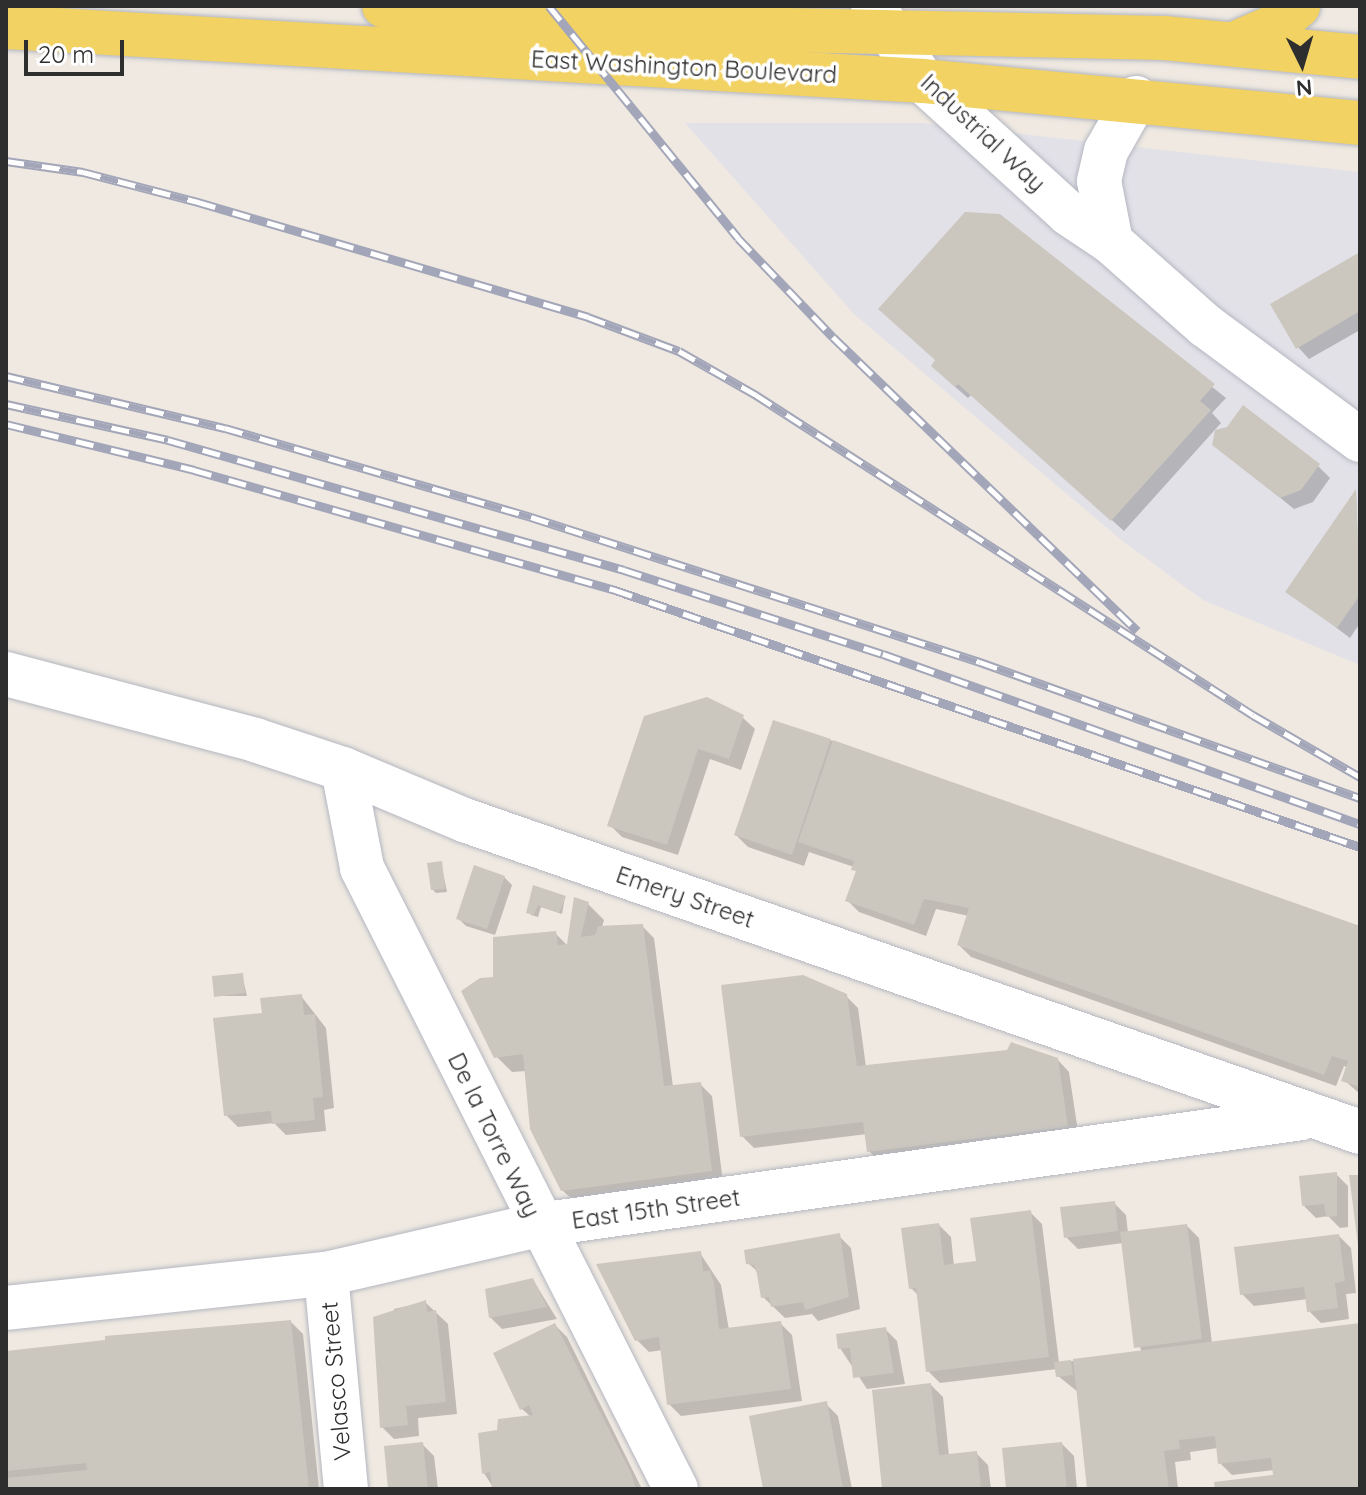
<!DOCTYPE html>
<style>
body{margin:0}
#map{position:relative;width:1366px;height:1495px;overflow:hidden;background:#efe9e1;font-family:Quicksand,sans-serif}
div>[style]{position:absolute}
.industrial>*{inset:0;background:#e3e1e8}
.shadow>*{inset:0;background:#0003}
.building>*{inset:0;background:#cbc7bf}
.roads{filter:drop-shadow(0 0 2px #b4b7c1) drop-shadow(0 0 2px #b4b7c1)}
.minor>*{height:44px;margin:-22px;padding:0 22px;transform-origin:22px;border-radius:22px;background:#fff}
.major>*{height:44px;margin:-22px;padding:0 22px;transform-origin:22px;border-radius:22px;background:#f2d263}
.rail>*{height:9px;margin-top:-4.5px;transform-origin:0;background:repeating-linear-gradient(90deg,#fff 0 18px,#a3a6b8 0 36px);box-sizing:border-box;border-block:2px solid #a3a6b8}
span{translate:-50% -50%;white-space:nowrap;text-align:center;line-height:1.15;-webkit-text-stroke:7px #fff;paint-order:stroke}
.street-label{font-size:24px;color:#2e2e2e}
.frame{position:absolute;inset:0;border:8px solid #2e2e2e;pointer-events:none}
.north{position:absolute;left:1262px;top:24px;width:80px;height:80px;-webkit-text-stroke:6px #fff;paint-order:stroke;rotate:175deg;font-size:22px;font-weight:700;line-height:32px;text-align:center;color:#2e2e2e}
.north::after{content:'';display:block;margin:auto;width:28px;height:36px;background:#2e2e2e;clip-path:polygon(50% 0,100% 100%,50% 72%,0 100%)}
.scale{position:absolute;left:24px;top:40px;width:100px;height:36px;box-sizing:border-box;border:4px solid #2e2e2e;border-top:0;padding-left:10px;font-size:24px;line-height:28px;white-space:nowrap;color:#2e2e2e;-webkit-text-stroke:6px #fff;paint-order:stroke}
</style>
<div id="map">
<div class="industrial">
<i style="clip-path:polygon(685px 123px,922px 123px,1360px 172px,1360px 665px,1203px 600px,1120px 539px,854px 314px)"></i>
</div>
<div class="shadow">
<i style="clip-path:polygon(999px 216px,1226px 398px,1212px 413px,1221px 423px,1124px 531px,972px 394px,968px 398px,945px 378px,937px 361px)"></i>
<i style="clip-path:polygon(1360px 254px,1360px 330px,1309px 359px,1298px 347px)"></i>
<i style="clip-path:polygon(1214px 444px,1318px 466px,1330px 478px,1313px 502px,1294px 509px)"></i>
<i style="clip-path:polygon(1356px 492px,1360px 623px,1350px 638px,1288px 591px)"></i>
<i style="clip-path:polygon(645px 717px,742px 717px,755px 729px,741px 770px,710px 759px,678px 855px,622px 837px,610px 825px)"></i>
<i style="clip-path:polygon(830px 740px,1360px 929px,1360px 1094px,1344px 1080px,1348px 1068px,1344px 1066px,1336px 1086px,971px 957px,959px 945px,969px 916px,936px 909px,926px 936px,859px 912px,847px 900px,857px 873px,854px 867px,809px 852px,804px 866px,748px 847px,736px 835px)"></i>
<i style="clip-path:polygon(441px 863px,447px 892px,436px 893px,432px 889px)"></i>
<i style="clip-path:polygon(504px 877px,512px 885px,495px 935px,466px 926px,458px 918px)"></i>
<i style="clip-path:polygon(534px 888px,565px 897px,562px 914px,541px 907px,538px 917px,531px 915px)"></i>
<i style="clip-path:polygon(588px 904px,604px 920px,602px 927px,642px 926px,654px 938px,673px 1087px,700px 1084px,712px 1096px,723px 1182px,575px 1202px,562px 1190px,526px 1071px,512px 1072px,496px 1056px,495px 979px,555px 933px,569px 947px)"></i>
<i style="clip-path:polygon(242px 975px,247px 996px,216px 996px)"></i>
<i style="clip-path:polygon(301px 996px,326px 1028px,334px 1108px,324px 1110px,326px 1131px,286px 1135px,274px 1123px,238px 1127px,226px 1115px,264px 1014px)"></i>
<i style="clip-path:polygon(846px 996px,858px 1008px,866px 1067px,1057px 1059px,1069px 1072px,1079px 1138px,881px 1163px,869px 1151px,867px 1134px,754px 1148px,742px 1136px)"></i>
<i style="clip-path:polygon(1336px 1174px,1348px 1186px,1348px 1227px,1340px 1228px,1328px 1216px,1316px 1218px,1304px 1206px)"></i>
<i style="clip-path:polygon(1114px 1203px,1126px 1215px,1128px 1233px,1187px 1226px,1199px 1238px,1212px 1343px,1360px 1325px,1360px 1489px,1217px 1489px,1276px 1477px,1275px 1470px,1232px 1475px,1220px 1463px,1218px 1448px,1190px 1452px,1191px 1460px,1175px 1462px,1178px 1489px,1089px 1489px,1078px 1392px,1058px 1376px,1057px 1369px,940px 1383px,928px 1371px,919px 1296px,911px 1288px,939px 1225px,951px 1237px,954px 1266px,978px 1263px,1030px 1212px,1042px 1224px,1059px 1363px,1141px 1351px,1123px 1243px,1078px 1249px,1066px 1237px)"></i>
<i style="clip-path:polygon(839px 1236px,851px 1248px,860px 1309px,818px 1321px,812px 1314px,785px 1318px,763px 1297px,760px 1274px,748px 1263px)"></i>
<i style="clip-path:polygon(1339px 1236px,1351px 1248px,1356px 1293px,1346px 1294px,1349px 1319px,1321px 1323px,1309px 1311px,1308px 1299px,1254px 1306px,1242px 1294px)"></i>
<i style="clip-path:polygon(700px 1253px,721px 1285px,729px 1330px,780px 1323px,792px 1335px,802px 1401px,681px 1416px,669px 1404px,663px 1350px,649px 1352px,637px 1340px)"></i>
<i style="clip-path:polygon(533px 1280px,557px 1319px,502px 1329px,490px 1317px)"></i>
<i style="clip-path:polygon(425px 1302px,448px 1324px,457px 1414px,418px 1418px,419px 1436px,394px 1439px,382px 1427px,394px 1309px)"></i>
<i style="clip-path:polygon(291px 1322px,303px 1334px,319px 1489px,6px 1489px,6px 1353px)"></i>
<i style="clip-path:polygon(555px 1325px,567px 1337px,642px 1489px,494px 1489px,484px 1473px,499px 1431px,531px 1417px,522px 1409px)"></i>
<i style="clip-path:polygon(885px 1329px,897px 1341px,905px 1384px,867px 1389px,840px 1348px)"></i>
<i style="clip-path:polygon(931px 1385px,943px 1397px,949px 1456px,976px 1453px,988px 1465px,991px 1489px,884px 1489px)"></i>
<i style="clip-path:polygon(826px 1404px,838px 1416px,852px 1489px,765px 1489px)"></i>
<i style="clip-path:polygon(422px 1444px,434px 1456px,438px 1489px,390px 1489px)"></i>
<i style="clip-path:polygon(1062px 1444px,1074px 1456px,1077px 1489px,1008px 1489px)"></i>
</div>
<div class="building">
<i style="clip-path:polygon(965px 212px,1000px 214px,1215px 384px,1200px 401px,1211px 410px,1111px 521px,958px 384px,955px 387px,931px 366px,935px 360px,878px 309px)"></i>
<i style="clip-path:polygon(1360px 252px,1360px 311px,1296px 349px,1270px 304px)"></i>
<i style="clip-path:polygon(1243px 405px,1320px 464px,1301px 490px,1280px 498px,1212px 445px,1215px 430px,1227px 427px)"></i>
<i style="clip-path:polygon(1356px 489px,1360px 595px,1337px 628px,1285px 592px)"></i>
<i style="clip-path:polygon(707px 697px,744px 715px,729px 759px,698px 749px,667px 845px,607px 826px,644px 716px)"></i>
<i style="clip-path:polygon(773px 720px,831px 739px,792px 855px,734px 835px)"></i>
<i style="clip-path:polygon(833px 740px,1360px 926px,1360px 1087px,1341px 1081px,1348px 1061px,1332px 1056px,1324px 1075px,957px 945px,969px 908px,924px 899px,914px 925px,845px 901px,856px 871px,851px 870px,854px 861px,798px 842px)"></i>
<i style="clip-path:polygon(442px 861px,445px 889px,431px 890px,427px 863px)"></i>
<i style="clip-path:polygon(474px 865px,505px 876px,487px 929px,456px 919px)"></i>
<i style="clip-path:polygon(533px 885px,566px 896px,559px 913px,538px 905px,534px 915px,526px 913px)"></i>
<i style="clip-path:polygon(574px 897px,589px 902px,581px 937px,595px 935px,598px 926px,643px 924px,664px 1086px,701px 1082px,712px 1171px,561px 1191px,530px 1129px,523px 1054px,494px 1058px,461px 991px,480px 978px,493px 977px,493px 937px,556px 931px,558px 945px,567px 944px)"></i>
<i style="clip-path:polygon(243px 973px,245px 993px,214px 997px,212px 976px)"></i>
<i style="clip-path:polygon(803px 975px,847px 994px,857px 1066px,1007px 1050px,1011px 1042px,1058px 1058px,1068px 1127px,867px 1152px,863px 1122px,740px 1137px,721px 985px)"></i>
<i style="clip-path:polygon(302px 994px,304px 1015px,315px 1014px,323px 1097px,313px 1098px,315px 1120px,272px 1124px,271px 1111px,224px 1116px,213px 1018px,262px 1013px,260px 998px)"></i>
<i style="clip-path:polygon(1337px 1172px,1337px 1216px,1326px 1217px,1324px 1204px,1302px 1206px,1299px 1176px)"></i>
<i style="clip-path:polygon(1349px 1175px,1360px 1175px,1360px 1245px,1358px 1245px)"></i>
<i style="clip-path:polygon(1115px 1201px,1118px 1231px,1064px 1238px,1060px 1207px)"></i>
<i style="clip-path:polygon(1031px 1210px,1049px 1357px,926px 1372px,916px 1288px,909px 1289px,901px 1228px,939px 1223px,944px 1265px,976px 1261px,970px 1218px)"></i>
<i style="clip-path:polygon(1187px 1224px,1202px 1339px,1134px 1348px,1120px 1232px)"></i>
<i style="clip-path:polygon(840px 1233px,849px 1297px,805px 1310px,803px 1302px,771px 1307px,769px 1297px,761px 1298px,757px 1274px,754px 1265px,746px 1264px,744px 1250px)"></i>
<i style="clip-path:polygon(1339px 1234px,1345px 1281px,1335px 1283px,1338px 1308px,1307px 1312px,1304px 1287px,1240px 1295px,1234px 1247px)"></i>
<i style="clip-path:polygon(701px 1251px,703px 1271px,710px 1271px,714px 1283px,719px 1329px,781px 1321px,791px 1389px,667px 1405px,659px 1337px,635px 1341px,596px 1264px)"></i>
<i style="clip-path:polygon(533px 1278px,547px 1307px,489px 1318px,485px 1289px)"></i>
<i style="clip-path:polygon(426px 1300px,427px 1312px,436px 1310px,446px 1402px,406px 1406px,408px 1425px,380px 1428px,373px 1317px)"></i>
<i style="clip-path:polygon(291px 1320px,309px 1489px,6px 1489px,6px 1478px,87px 1470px,86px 1463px,6px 1471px,6px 1351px,105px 1340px,105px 1336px)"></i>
<i style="clip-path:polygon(555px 1323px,631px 1473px,636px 1489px,492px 1489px,490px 1472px,482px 1474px,478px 1433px,497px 1430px,498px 1419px,533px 1415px,529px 1405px,520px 1410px,493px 1353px)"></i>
<i style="clip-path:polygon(1360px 1323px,1360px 1489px,1215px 1489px,1214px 1482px,1273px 1475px,1271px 1458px,1218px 1464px,1215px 1436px,1179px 1440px,1180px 1449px,1164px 1451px,1169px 1489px,1087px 1489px,1073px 1359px)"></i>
<i style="clip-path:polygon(886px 1327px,894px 1373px,853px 1378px,850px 1348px,838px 1349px,836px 1334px)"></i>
<i style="clip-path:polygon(1071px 1360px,1073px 1375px,1056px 1377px,1054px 1362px)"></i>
<i style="clip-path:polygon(931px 1383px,939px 1455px,977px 1451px,981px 1489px,882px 1489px,872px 1390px)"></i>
<i style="clip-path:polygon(827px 1401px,843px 1489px,763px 1489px,749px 1416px)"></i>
<i style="clip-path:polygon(423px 1442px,428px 1489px,388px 1489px,384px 1446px)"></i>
<i style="clip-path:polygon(1062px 1442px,1067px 1489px,1006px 1489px,1002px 1448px)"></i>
</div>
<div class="roads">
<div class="minor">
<i style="left:873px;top:6px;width:90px;rotate:56.3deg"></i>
<i style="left:923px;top:81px;width:197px;rotate:42.3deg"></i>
<i style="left:1069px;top:214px;width:50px;rotate:33.7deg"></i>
<i style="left:1111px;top:242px;width:127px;rotate:41.5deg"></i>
<i style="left:1206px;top:326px;width:192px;rotate:36.5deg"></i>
<i style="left:1111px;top:242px;width:62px;rotate:-101.1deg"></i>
<i style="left:1099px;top:181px;width:31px;rotate:-77deg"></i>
<i style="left:1106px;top:151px;width:61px;rotate:-60.5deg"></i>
<i style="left:6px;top:674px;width:258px;rotate:14.8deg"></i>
<i style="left:255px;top:740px;width:93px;rotate:18.2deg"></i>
<i style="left:343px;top:769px;width:134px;rotate:22.8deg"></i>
<i style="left:467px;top:821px;width:946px;rotate:19.2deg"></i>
<i style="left:343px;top:769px;width:101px;rotate:79.1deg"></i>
<i style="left:362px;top:868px;width:696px;rotate:63.18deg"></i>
<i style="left:326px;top:1274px;width:216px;rotate:84.7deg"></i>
<i style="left:6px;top:1308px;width:322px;rotate:-6.1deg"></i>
<i style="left:326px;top:1274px;width:219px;rotate:-13deg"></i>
<i style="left:539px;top:1225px;width:770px;rotate:-7.98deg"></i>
</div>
<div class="major">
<i style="left:384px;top:6px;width:402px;rotate:3.4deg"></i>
<i style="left:785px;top:30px;width:379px;rotate:1.2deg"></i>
<i style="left:1164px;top:38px;width:197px;rotate:5.5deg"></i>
<i style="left:6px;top:27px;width:919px;rotate:3.37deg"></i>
<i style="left:923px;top:81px;width:439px;rotate:5.5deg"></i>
<i style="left:1234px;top:44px;width:43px;rotate:-23.6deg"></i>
<i style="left:1273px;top:27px;width:33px;rotate:-40deg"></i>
</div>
</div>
<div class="rail">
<i style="left:549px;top:6px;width:299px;rotate:50.8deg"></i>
<i style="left:738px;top:238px;width:137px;rotate:46.2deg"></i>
<i style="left:833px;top:337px;width:423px;rotate:44deg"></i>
<i style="left:6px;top:161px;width:78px;rotate:8.1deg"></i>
<i style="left:83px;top:172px;width:119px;rotate:14.6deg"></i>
<i style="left:198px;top:202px;width:407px;rotate:16.4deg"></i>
<i style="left:588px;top:317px;width:97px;rotate:20.5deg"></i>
<i style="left:679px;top:351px;width:89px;rotate:29.7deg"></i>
<i style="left:756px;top:395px;width:591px;rotate:32.78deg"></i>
<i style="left:1253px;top:715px;width:124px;rotate:30.1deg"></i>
<i style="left:6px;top:376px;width:225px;rotate:13.4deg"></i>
<i style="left:225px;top:428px;width:319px;rotate:16.2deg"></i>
<i style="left:531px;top:517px;width:472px;rotate:17.9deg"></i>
<i style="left:980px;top:662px;width:404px;rotate:19.7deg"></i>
<i style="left:6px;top:404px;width:166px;rotate:12.5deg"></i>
<i style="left:168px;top:440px;width:474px;rotate:15.9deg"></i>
<i style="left:624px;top:570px;width:272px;rotate:18deg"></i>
<i style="left:883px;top:654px;width:506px;rotate:19.62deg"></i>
<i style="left:6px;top:424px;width:194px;rotate:13.7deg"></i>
<i style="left:194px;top:470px;width:438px;rotate:15.9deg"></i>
<i style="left:615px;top:590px;width:788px;rotate:19.03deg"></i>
</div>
<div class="street-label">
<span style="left:684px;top:67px;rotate:3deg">East Washington Boulevard</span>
<span style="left:983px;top:133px;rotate:43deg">Industrial Way</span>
<span style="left:685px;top:897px;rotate:19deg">Emery Street</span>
<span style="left:494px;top:1135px;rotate:64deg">De la Torre Way</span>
<span style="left:656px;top:1209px;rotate:-8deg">East 15th Street</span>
<span style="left:336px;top:1381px;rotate:-95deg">Velasco Street</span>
</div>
<div class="frame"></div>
<div class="north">N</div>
<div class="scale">20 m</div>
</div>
